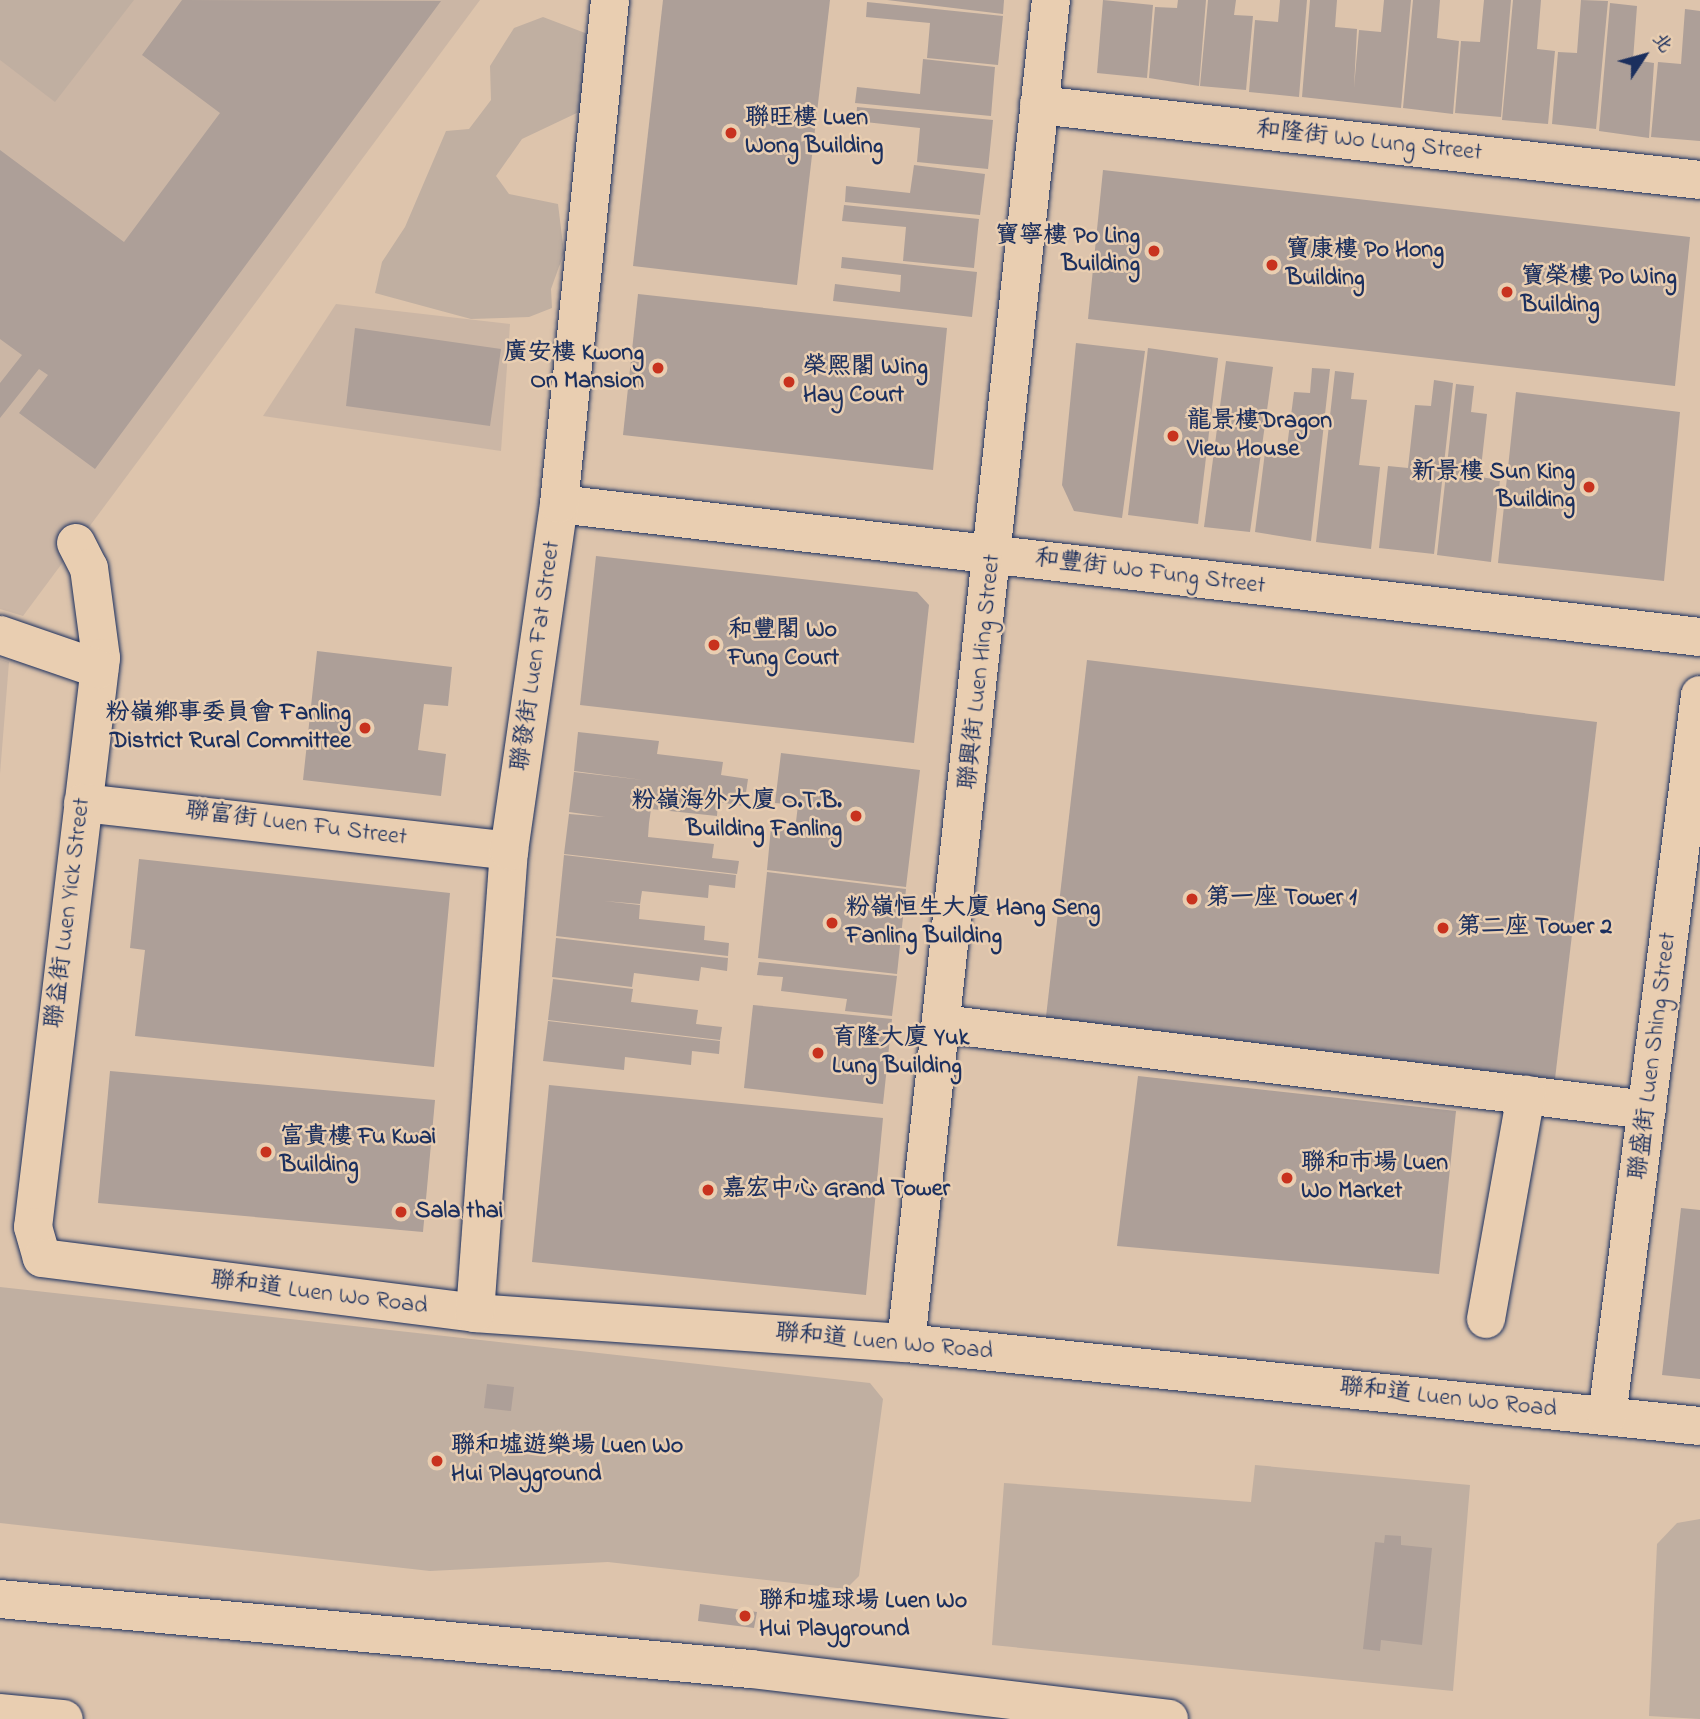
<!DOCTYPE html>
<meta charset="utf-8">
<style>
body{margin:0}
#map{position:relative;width:1700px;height:1719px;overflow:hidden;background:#ddc4ac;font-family:"Indie Flower","LXGW WenKai TC",sans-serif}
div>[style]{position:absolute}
.built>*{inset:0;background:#cbb6a5}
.green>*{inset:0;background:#c0afa1}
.building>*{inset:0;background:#ad9f98}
.roads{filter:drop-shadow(0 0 2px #1b2f5e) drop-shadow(0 0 2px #1b2f5e)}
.minor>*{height:38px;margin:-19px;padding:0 19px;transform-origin:19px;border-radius:19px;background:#e9ceb1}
.major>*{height:38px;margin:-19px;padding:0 19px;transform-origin:19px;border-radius:19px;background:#e9ceb1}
.dots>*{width:19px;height:19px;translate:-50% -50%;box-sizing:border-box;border:4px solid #e9ceb1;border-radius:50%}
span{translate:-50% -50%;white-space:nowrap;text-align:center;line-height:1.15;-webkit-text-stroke:5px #e9ceb1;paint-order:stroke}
.poi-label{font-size:24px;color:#1b2f5e;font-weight:700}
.left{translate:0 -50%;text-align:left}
.right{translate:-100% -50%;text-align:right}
.street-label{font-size:24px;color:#1b2f5e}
.north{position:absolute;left:1609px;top:21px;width:70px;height:70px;-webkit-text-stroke:5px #e9ceb1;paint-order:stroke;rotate:54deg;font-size:19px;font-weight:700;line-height:28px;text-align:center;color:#1b2f5e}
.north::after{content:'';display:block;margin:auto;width:24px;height:32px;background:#1b2f5e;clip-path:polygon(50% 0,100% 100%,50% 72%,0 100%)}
</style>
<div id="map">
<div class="built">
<i style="clip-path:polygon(0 0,480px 0,23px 616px,0 609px)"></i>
<i style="clip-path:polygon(336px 304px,510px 324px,501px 451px,263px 416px)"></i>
<i style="clip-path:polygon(0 659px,9px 662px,0 774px)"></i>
</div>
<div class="green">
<i style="clip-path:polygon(0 0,134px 0,55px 102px,0 60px)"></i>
<i style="clip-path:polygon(543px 17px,593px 36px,581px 111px,522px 139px,496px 176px,509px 194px,558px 204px,564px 253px,551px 289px,552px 308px,529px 317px,471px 319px,375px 293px,382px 262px,405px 227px,446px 131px,469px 129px,491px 100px,490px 66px,514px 28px)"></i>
<i style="clip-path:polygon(0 1287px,870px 1383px,883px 1399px,859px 1576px,846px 1589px,608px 1562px,430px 1571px,0 1523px)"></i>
<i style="clip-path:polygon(1255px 1465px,1470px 1485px,1453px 1691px,992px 1645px,1004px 1483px,1251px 1502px)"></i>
<i style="clip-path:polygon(1700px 1519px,1700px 1719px,1649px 1716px,1657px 1544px,1677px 1523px)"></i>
</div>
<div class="building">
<i style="clip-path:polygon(182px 0,441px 1px,95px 469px,19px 413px,48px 375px,39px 369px,0 418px,0 383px,22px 355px,0 339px,0 150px,124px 242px,220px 113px,142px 55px)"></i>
<i style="clip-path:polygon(663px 0,830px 0,797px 285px,633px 266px)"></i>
<i style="clip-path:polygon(887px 0,1004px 0,1003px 14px)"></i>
<i style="clip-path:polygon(1103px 0,1153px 5px,1147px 78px,1097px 73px)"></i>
<i style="clip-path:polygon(1178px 0,1206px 0,1199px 86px,1149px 78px,1155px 7px,1177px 8px)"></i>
<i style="clip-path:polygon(1208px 0,1236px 0,1234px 15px,1253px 16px,1246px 90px,1200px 86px)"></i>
<i style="clip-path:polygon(1280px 0,1307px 0,1299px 97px,1249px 92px,1255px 20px,1278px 22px)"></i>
<i style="clip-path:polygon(1310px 0,1337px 0,1335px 27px,1357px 29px,1354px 88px,1359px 30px,1381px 32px,1384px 0,1411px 0,1401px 108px,1302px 97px)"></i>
<i style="clip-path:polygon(1413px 0,1440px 0,1437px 38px,1459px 41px,1453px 114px,1403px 108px)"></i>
<i style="clip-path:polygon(1484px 0,1511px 0,1501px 117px,1455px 113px,1461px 41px,1480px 42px)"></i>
<i style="clip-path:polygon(1513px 0,1541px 0,1537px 49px,1555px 51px,1548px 124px,1502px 120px)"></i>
<i style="clip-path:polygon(1581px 0,1608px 1px,1596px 129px,1552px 124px,1558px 52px,1577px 53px)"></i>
<i style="clip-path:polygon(867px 2px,1003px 16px,998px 65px,927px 58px,930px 23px,866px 17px)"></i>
<i style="clip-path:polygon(1610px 3px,1637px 6px,1633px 60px,1654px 63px,1649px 138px,1599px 131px)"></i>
<i style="clip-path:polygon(1685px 9px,1700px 11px,1700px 141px,1651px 137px,1658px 62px,1681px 64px)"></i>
<i style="clip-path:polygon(923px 59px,995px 67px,991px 116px,855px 103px,857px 87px,920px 94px)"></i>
<i style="clip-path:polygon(857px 107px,993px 120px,988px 169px,917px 162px,920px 128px,856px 121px)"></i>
<i style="clip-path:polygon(914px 165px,985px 174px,980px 215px,845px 202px,846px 186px,910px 193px)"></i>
<i style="clip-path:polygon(1103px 170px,1690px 237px,1675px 386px,1088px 319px)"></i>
<i style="clip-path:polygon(844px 205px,979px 219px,974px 268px,903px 261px,906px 227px,842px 221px)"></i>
<i style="clip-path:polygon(842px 257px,977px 272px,972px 317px,833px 301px,835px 284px,900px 292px,901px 275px,841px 268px)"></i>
<i style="clip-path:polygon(638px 294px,947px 328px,933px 470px,623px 435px)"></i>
<i style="clip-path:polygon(355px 328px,501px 349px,490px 426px,346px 406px)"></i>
<i style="clip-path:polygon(1076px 343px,1145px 351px,1122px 518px,1074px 511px,1062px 485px)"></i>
<i style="clip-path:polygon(1148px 348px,1218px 358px,1198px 524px,1128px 515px)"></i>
<i style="clip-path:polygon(1226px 361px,1273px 367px,1250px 532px,1204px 527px)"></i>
<i style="clip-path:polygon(1312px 368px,1330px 369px,1311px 541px,1255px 532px,1265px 452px,1286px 455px,1294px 392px,1310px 393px)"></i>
<i style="clip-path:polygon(1335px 371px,1354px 373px,1351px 399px,1367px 400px,1359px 465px,1380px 467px,1371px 549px,1316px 542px)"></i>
<i style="clip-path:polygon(1434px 380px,1453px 383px,1434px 554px,1379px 548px,1388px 466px,1408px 468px,1415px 405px,1431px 406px)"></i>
<i style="clip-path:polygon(1456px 384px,1474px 386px,1471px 412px,1487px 414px,1480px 477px,1500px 480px,1491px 562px,1437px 555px)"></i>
<i style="clip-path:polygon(1516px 392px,1680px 412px,1664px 581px,1498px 563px)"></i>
<i style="clip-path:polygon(596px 556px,917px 592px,929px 605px,914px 743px,580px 705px)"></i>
<i style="clip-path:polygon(317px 651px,452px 667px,448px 706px,424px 704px,418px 750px,446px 754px,441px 796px,303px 780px)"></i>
<i style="clip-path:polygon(1087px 660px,1597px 722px,1555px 1079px,1046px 1017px)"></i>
<i style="clip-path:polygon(578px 732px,659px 741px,657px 754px,723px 762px,721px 775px,748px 779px,744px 806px,718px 802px,717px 816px,651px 809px,649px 823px,648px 837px,714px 844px,712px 858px,739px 861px,737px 874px,564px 854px,569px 814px,605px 817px,569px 812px,574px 772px,643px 780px,574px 771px)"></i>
<i style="clip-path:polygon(781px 753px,920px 770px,906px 887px,767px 870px,771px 827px,795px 830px,798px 805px,775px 803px)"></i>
<i style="clip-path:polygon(564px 855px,736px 875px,735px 888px,709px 885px,708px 898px,642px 891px,640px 904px,604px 901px,640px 905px,639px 919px,705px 926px,704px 940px,729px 943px,728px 956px,556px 936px)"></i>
<i style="clip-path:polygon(139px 859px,450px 893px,434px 1067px,135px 1036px,145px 950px,130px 948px)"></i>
<i style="clip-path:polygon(767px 872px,906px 889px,897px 974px,758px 958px)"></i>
<i style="clip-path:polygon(556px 938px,728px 958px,727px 971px,701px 967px,699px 981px,634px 973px,632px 987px,552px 977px)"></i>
<i style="clip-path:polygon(759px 962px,897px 976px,892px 1016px,845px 1011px,847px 999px,781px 991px,783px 977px,757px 975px)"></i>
<i style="clip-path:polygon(553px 979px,633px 989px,631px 1002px,698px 1010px,696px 1024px,722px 1027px,720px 1040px,548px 1020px)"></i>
<i style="clip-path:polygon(753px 1005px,892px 1019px,883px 1104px,744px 1088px)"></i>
<i style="clip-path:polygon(548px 1021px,720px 1041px,719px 1054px,692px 1051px,691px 1065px,625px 1057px,624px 1070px,543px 1061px)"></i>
<i style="clip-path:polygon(110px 1071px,435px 1100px,423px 1232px,98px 1203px)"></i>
<i style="clip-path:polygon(1138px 1076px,1456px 1111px,1439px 1274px,1117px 1246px)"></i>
<i style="clip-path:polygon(549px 1085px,883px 1118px,866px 1295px,532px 1262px)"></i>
<i style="clip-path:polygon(1681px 1208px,1700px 1210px,1700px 1379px,1662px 1375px)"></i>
<i style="clip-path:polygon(487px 1384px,514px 1387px,511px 1411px,484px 1408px)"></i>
<i style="clip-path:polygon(1385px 1535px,1401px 1536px,1401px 1545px,1432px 1548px,1422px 1645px,1381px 1640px,1380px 1651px,1363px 1649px,1375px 1542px,1384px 1543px)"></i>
<i style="clip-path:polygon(700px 1604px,757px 1612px,754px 1628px,698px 1621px)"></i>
</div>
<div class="roads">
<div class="minor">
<i style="left:1039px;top:105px;width:665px;rotate:6.47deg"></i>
<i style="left:559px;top:504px;width:1149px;rotate:6.65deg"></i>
<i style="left:76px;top:543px;width:28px;rotate:63deg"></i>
<i style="left:89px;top:568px;width:91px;rotate:82.4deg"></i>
<i style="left:101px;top:658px;width:573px;rotate:96.81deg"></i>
<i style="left:33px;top:1227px;width:32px;rotate:74deg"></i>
<i style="left:42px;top:1258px;width:436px;rotate:7.2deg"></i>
<i style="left:475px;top:1313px;width:432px;rotate:4deg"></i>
<i style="left:906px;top:1343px;width:798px;rotate:5.97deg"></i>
<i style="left:0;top:635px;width:105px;rotate:19deg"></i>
<i style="left:83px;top:803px;width:429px;rotate:6.4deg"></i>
<i style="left:942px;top:1024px;width:710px;rotate:6.95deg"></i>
<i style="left:475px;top:1313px;width:463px;rotate:-85.8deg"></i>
<i style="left:509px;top:851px;width:351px;rotate:-81.8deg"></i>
<i style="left:559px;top:504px;width:507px;rotate:-84.22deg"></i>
<i style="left:1486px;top:1319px;width:228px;rotate:-79.9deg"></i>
<i style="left:906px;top:1343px;width:1351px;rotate:-83.84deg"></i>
<i style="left:1607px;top:1416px;width:727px;rotate:-82.65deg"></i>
</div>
<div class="major">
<i style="left:0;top:1599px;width:754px;rotate:5.33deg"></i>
<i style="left:751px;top:1669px;width:421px;rotate:6.8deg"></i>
<i style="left:0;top:1713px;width:64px;rotate:5.4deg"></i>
</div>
</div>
<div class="dots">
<i style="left:731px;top:133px;background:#c8321e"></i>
<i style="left:1154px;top:251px;background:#c8321e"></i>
<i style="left:1272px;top:265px;background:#c8321e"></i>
<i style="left:1507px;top:292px;background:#c8321e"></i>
<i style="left:658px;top:368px;background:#c8321e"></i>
<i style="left:789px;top:382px;background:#c8321e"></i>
<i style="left:1173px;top:436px;background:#c8321e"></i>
<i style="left:1589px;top:487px;background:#c8321e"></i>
<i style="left:714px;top:645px;background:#c8321e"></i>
<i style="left:365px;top:728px;background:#c8321e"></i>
<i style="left:856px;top:816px;background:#c8321e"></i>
<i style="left:1192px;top:899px;background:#c8321e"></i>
<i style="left:832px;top:923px;background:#c8321e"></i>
<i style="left:1443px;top:928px;background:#c8321e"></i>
<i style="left:818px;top:1053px;background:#c8321e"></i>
<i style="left:266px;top:1152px;background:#c8321e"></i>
<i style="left:1287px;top:1178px;background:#c8321e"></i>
<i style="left:708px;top:1190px;background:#c8321e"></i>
<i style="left:401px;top:1212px;background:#c8321e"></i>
<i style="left:437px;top:1461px;background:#c8321e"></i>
<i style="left:745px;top:1616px;background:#c8321e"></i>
</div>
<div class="poi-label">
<span class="left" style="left:745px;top:133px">聯旺樓 Luen<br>Wong Building</span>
<span class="right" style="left:1140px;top:251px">寶寧樓 Po Ling<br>Building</span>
<span class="left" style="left:1286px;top:265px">寶康樓 Po Hong<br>Building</span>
<span class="left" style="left:1521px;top:292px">寶榮樓 Po Wing<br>Building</span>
<span class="right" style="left:644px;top:368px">廣安樓 Kwong<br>On Mansion</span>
<span class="left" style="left:803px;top:382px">榮熙閣 Wing<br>Hay Court</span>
<span class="left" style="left:1187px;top:436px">龍景樓Dragon<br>View House</span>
<span class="right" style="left:1575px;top:487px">新景樓 Sun King<br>Building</span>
<span class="left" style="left:728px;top:645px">和豐閣 Wo<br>Fung Court</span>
<span class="right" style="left:351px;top:728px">粉嶺鄉事委員會 Fanling<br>District Rural Committee</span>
<span class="right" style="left:842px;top:816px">粉嶺海外大廈 O.T.B.<br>Building Fanling</span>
<span class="left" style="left:1206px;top:899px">第一座 Tower 1</span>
<span class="left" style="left:846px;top:923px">粉嶺恒生大廈 Hang Seng<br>Fanling Building</span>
<span class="left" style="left:1457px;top:928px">第二座 Tower 2</span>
<span class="left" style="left:832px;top:1053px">育隆大廈 Yuk<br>Lung Building</span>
<span class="left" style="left:280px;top:1152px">富貴樓 Fu Kwai<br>Building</span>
<span class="left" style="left:1301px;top:1178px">聯和市場 Luen<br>Wo Market</span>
<span class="left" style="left:722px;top:1190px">嘉宏中心 Grand Tower</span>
<span class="left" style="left:415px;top:1212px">Sala thai</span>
<span class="left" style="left:451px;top:1461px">聯和墟遊樂場 Luen Wo<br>Hui Playground</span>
<span class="left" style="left:759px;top:1616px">聯和墟球場 Luen Wo<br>Hui Playground</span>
</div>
<div class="street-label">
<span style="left:1369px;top:142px;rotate:6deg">和隆街 Wo Lung Street</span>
<span style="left:1150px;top:573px;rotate:7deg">和豐街 Wo Fung Street</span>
<span style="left:537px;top:656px;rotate:-82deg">聯發街 Luen Fat Street</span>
<span style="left:981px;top:672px;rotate:-84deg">聯興街 Luen Hing Street</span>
<span style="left:296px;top:825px;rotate:7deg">聯富街 Luen Fu Street</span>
<span style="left:69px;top:913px;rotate:-83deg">聯益街 Luen Yick Street</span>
<span style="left:1654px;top:1056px;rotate:-83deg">聯盛街 Luen Shing Street</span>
<span style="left:319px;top:1294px;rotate:7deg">聯和道 Luen Wo Road</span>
<span style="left:884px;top:1343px;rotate:5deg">聯和道 Luen Wo Road</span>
<span style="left:1448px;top:1399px;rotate:6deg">聯和道 Luen Wo Road</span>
</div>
<div class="north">北</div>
</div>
